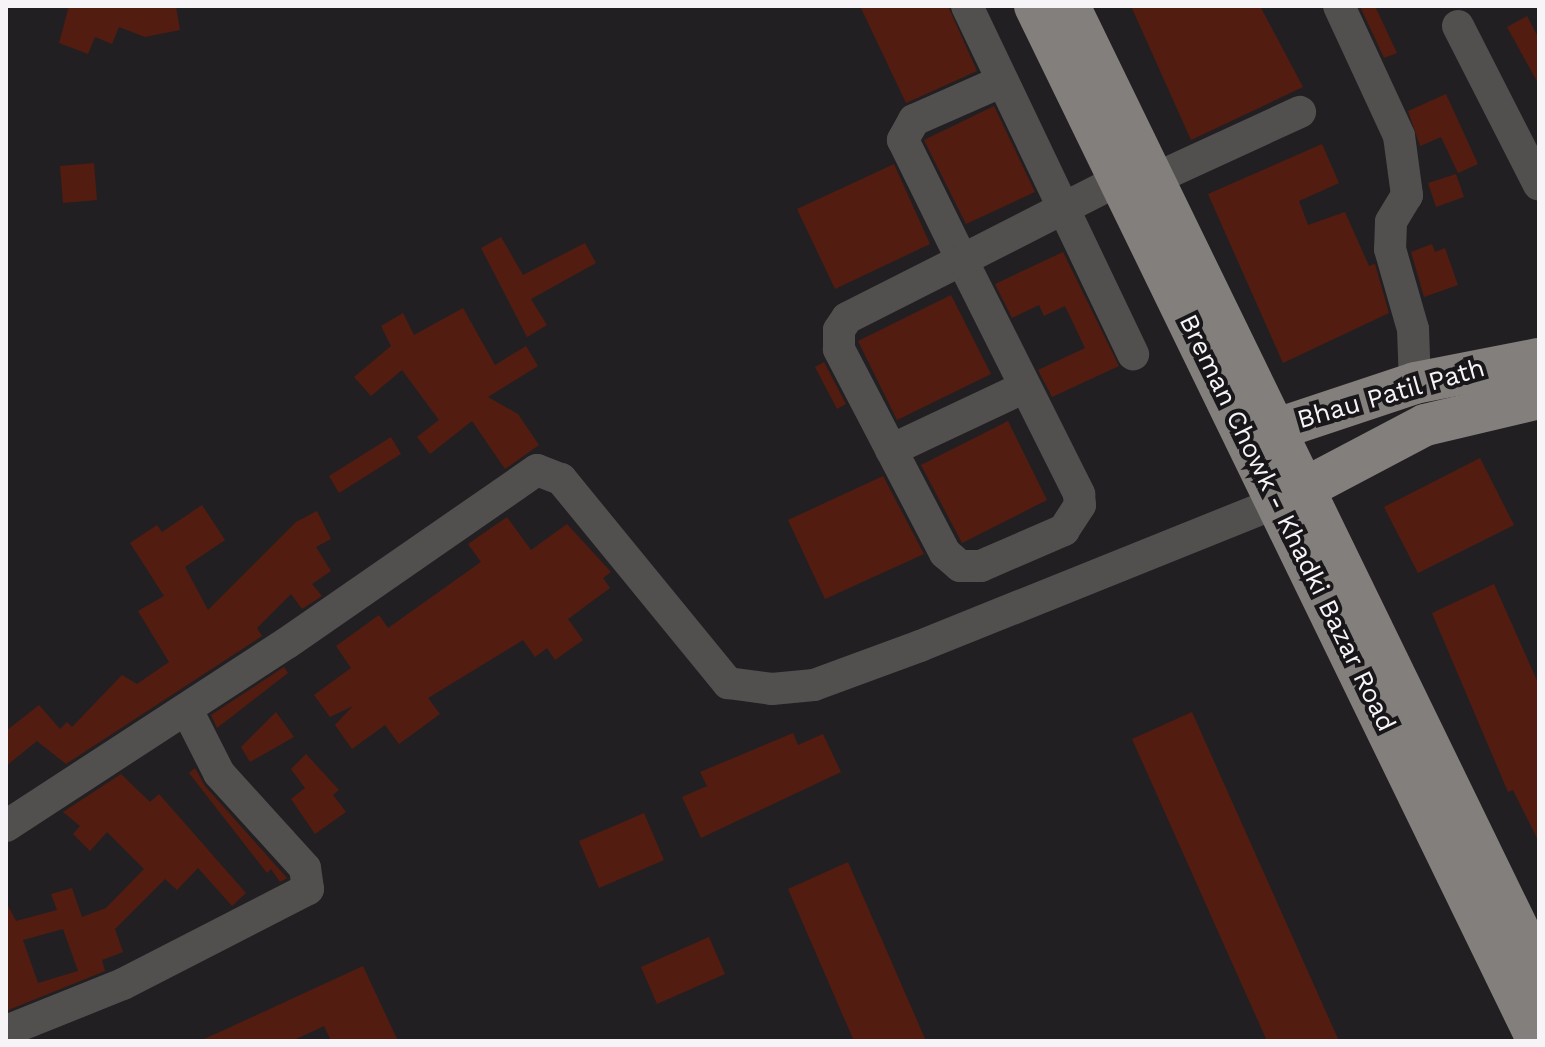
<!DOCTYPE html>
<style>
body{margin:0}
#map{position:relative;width:1545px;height:1047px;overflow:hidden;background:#221f22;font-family:"Work Sans",sans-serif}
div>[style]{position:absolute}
.building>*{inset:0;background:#531c10}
.minor>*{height:32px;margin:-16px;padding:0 16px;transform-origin:16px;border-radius:16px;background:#51504e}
.major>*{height:42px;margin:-21px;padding:0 21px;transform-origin:21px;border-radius:21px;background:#837f7c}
span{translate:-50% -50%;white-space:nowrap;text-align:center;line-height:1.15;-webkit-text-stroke:8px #181619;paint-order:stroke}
.street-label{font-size:26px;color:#f6f4f6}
.frame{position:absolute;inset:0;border:8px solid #f6f4f6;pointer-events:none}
</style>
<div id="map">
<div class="building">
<i style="clip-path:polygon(69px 6px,176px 6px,180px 30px,145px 37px,119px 27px,112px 44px,95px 37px,88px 54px,59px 43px)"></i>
<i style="clip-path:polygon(860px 6px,948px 6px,977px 71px,906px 103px)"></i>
<i style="clip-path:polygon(1131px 6px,1260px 6px,1303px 87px,1191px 140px)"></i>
<i style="clip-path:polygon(1360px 6px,1375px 6px,1397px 53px,1384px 58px)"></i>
<i style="clip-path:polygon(1527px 16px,1539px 39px,1539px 85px,1507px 27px)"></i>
<i style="clip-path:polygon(1446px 94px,1478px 164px,1458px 173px,1441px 137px,1420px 146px,1408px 111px)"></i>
<i style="clip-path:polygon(994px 106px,1035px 192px,966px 224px,924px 140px)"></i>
<i style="clip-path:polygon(1322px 144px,1339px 183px,1299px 201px,1308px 225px,1345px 212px,1369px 266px,1375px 264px,1389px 313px,1283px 363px,1208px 194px)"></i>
<i style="clip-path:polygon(94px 163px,97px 200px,63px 203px,60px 166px)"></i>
<i style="clip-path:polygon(894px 164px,930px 244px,835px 289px,797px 209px)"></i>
<i style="clip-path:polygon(1456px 174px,1464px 197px,1436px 207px,1428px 183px)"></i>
<i style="clip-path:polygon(501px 237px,523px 275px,585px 243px,596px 263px,531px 299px,547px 325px,527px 337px,481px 248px)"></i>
<i style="clip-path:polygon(1432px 244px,1435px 252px,1445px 248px,1458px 285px,1424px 297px,1411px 252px)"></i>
<i style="clip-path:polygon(1063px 252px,1119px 366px,1052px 397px,1038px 370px,1085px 348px,1065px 306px,1044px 316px,1039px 305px,1012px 318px,995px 284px)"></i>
<i style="clip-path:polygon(951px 295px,991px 374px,897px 420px,858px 341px)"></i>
<i style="clip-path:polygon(463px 308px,495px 365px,526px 346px,538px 366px,488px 397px,518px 414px,539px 445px,505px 469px,472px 421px,430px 454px,417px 437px,439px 420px,402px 370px,371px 396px,354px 377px,391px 346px,381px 326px,403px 313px,414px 335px)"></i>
<i style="clip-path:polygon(824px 362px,846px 404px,837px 409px,815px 367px)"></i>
<i style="clip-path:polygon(1008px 421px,1047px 500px,962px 543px,921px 465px)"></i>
<i style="clip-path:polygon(391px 437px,401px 454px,339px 493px,329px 476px)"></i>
<i style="clip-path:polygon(1480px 458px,1514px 525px,1418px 573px,1384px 507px)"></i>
<i style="clip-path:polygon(883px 476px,924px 554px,825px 599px,788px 520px)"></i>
<i style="clip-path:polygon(202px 505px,225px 540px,185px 567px,208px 610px,296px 522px,317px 511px,331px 539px,316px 547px,331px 571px,312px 584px,322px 596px,302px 609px,291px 594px,257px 628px,262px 636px,66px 764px,37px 741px,6px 766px,6px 731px,39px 705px,60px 729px,67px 722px,72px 727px,122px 675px,137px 684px,169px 662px,138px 611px,164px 596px,130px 543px,157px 525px,162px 532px)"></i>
<i style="clip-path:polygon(507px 517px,531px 550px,567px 524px,611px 572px,603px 578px,610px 588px,568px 619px,583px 640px,555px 660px,547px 648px,535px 657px,523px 640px,428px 698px,440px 714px,399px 744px,385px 725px,352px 749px,335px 725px,353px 706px,330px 717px,314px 695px,351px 668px,336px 646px,379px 615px,388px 628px,481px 562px,468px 544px)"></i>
<i style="clip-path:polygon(1494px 584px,1539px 685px,1539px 842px,1513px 790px,1508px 792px,1432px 613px)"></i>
<i style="clip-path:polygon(284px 667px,288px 673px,217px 728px,211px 715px)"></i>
<i style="clip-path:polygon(276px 712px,294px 737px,250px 762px,241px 747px)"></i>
<i style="clip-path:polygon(1192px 712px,1339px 1041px,1267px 1041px,1132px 739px)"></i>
<i style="clip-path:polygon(793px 733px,798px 745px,823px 734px,841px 772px,701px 838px,682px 797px,707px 786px,700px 772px)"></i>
<i style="clip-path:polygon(306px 754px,339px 790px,333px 795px,346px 812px,315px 834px,291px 799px,305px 788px,291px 769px)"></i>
<i style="clip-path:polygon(195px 768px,205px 786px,287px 878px,280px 882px,271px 869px,267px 873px,189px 773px)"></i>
<i style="clip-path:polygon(evenodd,121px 774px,150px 802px,159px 794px,246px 893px,232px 906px,198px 868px,177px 890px,165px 879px,115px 929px,123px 952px,102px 960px,105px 971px,6px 1011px,6px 902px,16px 921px,57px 910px,51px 894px,72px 888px,82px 917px,106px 908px,144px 869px,107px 832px,90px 851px,73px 834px,80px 826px,63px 812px,121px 774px,63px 929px,78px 971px,38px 983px,23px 940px,63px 929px)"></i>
<i style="clip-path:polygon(644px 813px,664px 860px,599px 888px,579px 841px)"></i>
<i style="clip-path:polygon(848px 862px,926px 1041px,854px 1041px,788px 889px)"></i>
<i style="clip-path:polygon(709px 937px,725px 974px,657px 1004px,641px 967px)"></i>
<i style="clip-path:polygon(363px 966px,398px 1041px,331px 1041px,324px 1026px,292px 1041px,200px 1041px)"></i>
</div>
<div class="minor">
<i style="left:967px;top:6px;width:386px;rotate:64.5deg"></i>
<i style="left:1339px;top:6px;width:143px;rotate:65.2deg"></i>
<i style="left:1399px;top:136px;width:60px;rotate:82.3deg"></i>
<i style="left:1407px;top:195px;width:31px;rotate:121deg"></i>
<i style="left:1391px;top:222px;width:27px;rotate:92deg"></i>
<i style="left:1390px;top:249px;width:83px;rotate:74deg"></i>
<i style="left:1413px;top:329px;width:54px;rotate:87.9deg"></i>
<i style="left:1458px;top:26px;width:178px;rotate:63deg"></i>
<i style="left:998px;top:83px;width:92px;rotate:156.2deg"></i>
<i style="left:914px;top:120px;width:23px;rotate:119deg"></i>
<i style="left:903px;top:140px;width:134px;rotate:63.8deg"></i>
<i style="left:962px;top:260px;width:262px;rotate:63.4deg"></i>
<i style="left:1079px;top:494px;width:11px;rotate:85deg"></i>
<i style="left:1080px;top:505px;width:30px;rotate:123deg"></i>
<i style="left:1064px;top:530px;width:90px;rotate:156.6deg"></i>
<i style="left:981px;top:566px;width:21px;rotate:180deg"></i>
<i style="left:960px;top:566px;width:20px;rotate:-139deg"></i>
<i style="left:945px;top:553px;width:230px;rotate:-117.5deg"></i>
<i style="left:839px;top:349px;width:19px;rotate:-90deg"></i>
<i style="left:839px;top:330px;width:14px;rotate:-56deg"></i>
<i style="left:847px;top:318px;width:129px;rotate:-26.8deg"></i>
<i style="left:962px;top:260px;width:176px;rotate:-27deg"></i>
<i style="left:1152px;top:180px;width:163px;rotate:-24.7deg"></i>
<i style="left:891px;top:450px;width:148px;rotate:-25.2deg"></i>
<i style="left:6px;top:826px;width:335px;rotate:-33.1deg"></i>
<i style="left:287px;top:643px;width:304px;rotate:-34.7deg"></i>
<i style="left:537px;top:470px;width:26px;rotate:21deg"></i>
<i style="left:561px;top:479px;width:264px;rotate:50.7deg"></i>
<i style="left:728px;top:683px;width:44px;rotate:7.8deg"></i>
<i style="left:772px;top:689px;width:42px;rotate:-5.4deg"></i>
<i style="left:814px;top:685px;width:113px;rotate:-20.2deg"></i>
<i style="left:920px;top:646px;width:384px;rotate:-21.9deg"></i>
<i style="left:6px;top:1031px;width:126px;rotate:-21.9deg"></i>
<i style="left:123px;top:984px;width:208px;rotate:-27.2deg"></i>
<i style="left:308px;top:889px;width:21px;rotate:-98deg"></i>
<i style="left:305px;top:868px;width:128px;rotate:-132.2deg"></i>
<i style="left:219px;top:773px;width:71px;rotate:-116.9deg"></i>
</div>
<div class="major">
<i style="left:1035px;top:6px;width:1151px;rotate:64.08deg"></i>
<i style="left:1069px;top:6px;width:1074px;rotate:64.06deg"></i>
<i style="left:1247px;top:439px;width:177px;rotate:-18.4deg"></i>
<i style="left:1415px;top:383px;width:126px;rotate:-11deg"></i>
<i style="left:1279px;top:502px;width:165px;rotate:-27.8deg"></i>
<i style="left:1425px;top:425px;width:117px;rotate:-13.3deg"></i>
</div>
<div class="street-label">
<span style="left:1391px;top:394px;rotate:-16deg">Bhau Patil Path</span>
<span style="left:1287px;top:523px;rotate:64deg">Breman Chowk - Khadki Bazar Road</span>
</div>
<div class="frame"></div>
</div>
